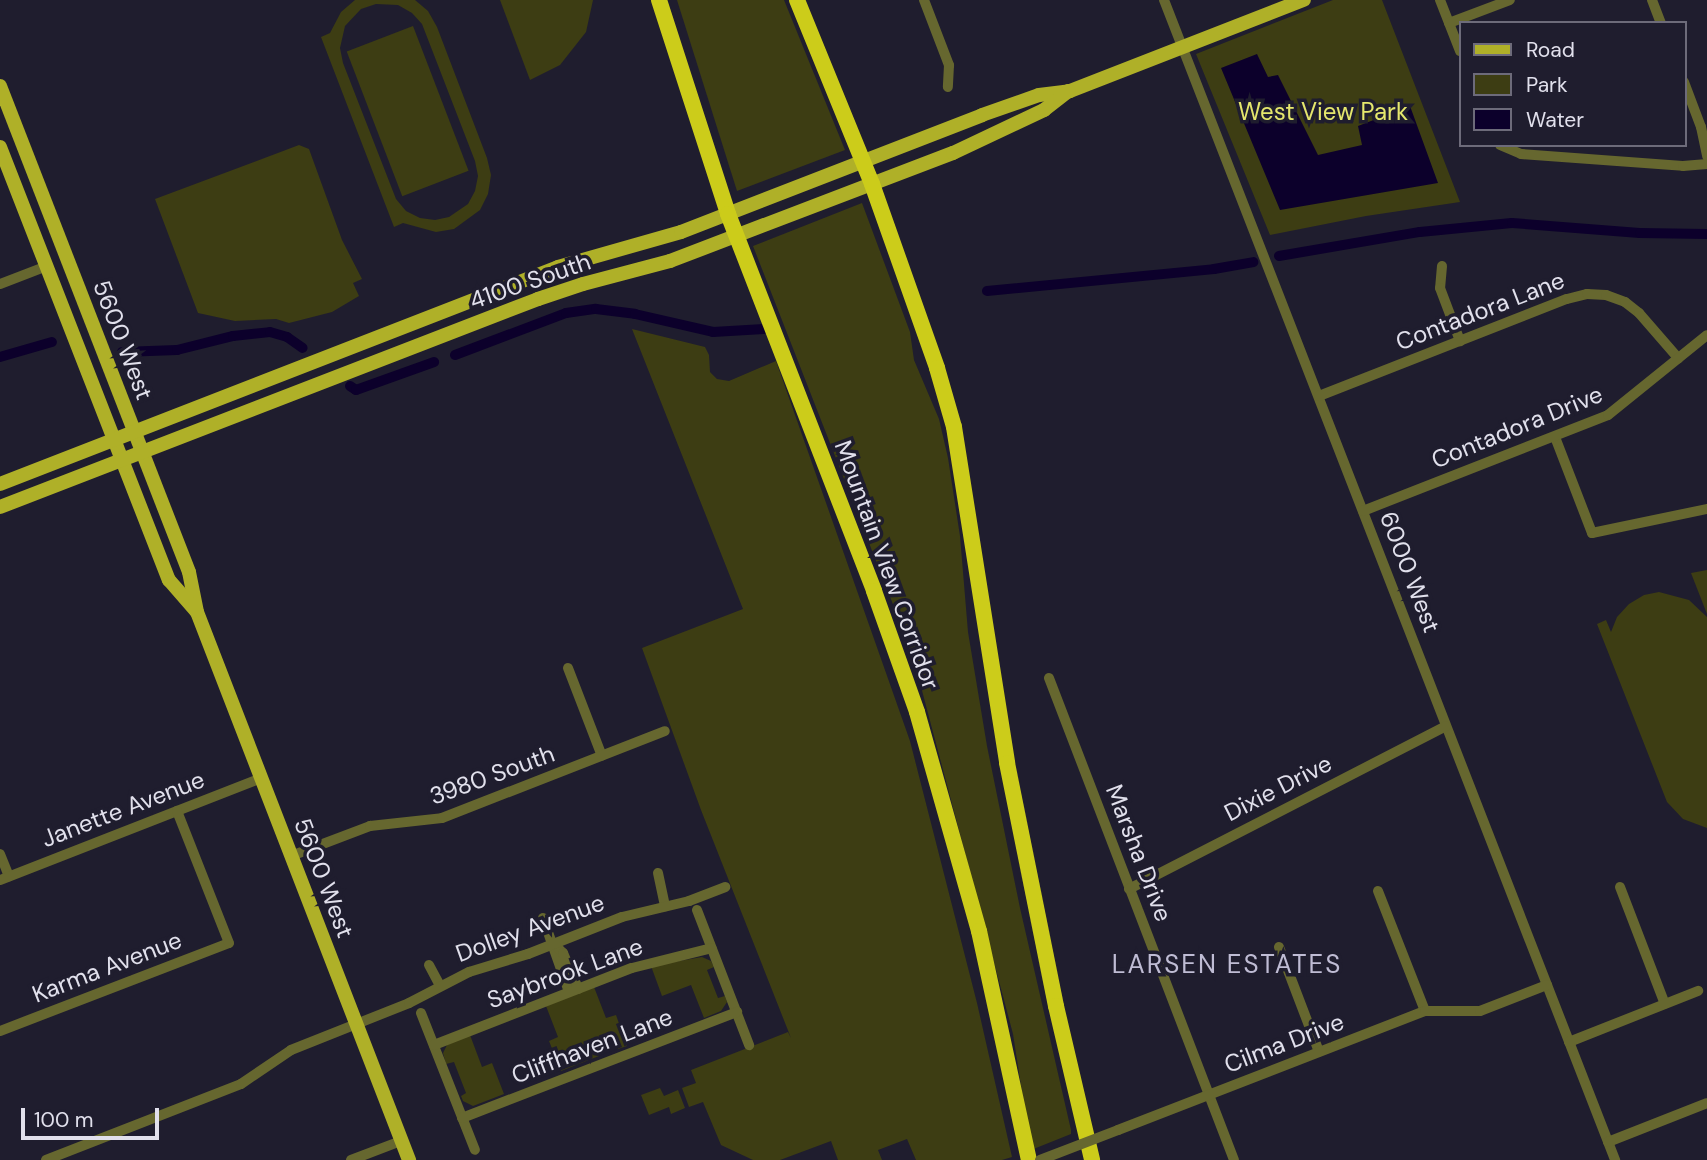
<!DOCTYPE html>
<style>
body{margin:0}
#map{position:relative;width:1707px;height:1160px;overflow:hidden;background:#1f1d2e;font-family:"DM Sans",sans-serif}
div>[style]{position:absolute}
.green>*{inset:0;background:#3d3d13;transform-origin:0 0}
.water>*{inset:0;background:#0c002b}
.canal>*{height:10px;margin:-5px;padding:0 5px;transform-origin:5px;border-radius:5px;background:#0c002b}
.minor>*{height:10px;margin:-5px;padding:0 5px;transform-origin:5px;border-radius:5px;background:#66672f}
.major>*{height:14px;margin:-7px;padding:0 7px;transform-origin:7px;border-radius:7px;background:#afb028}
.highway>*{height:16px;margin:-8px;padding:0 8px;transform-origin:8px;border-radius:8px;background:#cccc1a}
.minor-bridge>*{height:10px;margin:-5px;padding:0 5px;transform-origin:5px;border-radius:5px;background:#66672f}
span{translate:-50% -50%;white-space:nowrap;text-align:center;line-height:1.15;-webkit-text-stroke:7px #1f1d2e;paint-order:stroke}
.park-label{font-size:24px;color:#e5e76d}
.street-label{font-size:24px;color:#e1e0ec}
.neighbourhood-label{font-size:26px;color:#bfbcd4;letter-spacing:2px}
.legend{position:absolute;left:1459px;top:21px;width:228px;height:126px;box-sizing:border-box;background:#1f1d2e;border:2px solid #6d6b7a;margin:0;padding:9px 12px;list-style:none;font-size:21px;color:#e1e0ec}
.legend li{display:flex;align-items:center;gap:14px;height:35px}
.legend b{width:35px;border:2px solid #6d6b7a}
.scale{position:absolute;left:21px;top:1108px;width:138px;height:32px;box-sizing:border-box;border:4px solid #e1e0ec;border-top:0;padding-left:9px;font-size:21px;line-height:24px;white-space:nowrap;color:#e1e0ec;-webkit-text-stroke:5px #1f1d2e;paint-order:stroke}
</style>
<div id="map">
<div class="green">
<i style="clip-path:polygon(evenodd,355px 0,415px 0,428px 11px,437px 27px,487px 158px,491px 175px,488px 194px,480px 210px,454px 229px,436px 232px,403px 223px,394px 227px,321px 37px,330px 33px,341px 12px,355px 0,376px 4px,398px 5px,412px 13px,422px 24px,475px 161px,478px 176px,475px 191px,468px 204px,449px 217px,435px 220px,420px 218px,406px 211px,396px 199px,343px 63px,340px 48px,345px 26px,361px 9px,376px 4px)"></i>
<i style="clip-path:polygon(500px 0,593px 0,586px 32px,560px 65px,530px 80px)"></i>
<i style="clip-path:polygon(677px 0,784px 0,845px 150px,737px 191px)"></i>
<i style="clip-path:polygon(1333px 0,1382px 0,1460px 202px,1366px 216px,1270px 235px,1196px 54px)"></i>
<i style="left:413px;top:26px;width:155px;height:71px;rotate:69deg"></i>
<i style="clip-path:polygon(299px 145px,309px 149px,342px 240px,362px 279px,353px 283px,359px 296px,332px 312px,289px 323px,276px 319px,235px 321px,198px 313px,155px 199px)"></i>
<i style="clip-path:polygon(862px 203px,910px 332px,914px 360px,939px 419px,948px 458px,960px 536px,968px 632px,987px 746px,1020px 908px,1071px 1130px,1071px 1134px,1031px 1150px,1013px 1034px,920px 683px,903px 630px,753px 246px)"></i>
<i style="clip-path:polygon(632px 329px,705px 347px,709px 355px,710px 372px,717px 379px,729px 381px,776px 361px,910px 741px,977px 1003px,1012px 1157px,1002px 1160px,916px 1160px,907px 1139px,878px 1150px,882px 1160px,838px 1160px,831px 1141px,780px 1160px,753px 1160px,721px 1145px,703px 1102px,689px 1107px,682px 1088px,696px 1083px,691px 1070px,788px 1032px,791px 1038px,701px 810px,642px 648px,743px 609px)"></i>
<i style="clip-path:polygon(1707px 570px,1707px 614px,1691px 573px)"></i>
<i style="clip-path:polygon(1659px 592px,1689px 600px,1707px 617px,1707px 828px,1683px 819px,1667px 802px,1597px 624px,1606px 620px,1611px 632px,1617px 617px,1629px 604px,1644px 595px)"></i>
<i style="clip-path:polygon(702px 957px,711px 961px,714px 967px,707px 970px,718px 998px,725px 996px,727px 1002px,721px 1011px,704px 1018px,691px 985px,662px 996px,651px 966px)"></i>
<i style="clip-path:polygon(594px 987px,606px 1018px,616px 1015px,627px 1046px,618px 1049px,615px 1041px,596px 1048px,599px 1056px,561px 1071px,549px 1041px,558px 1037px,546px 1006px)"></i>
<i style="clip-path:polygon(470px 1035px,482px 1067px,492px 1063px,504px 1094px,473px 1106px,463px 1101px,461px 1096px,466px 1093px,454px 1062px,446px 1064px,443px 1053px,447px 1045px)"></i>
<i style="clip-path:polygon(660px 1088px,664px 1096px,678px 1090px,685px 1108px,671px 1114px,669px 1107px,649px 1115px,641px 1095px)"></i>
</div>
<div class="water">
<i style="clip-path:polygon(1257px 54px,1268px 77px,1278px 75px,1318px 155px,1362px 145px,1358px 126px,1410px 106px,1438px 183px,1280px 210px,1221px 68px)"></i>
</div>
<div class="canal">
<i style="left:1279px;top:256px;width:143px;rotate:-9.7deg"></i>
<i style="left:1420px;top:232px;width:92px;rotate:-5.6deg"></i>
<i style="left:1512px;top:223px;width:128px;rotate:4.5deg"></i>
<i style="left:1640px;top:233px;width:67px;rotate:0.9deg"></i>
<i style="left:987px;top:291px;width:228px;rotate:-5.5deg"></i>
<i style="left:1214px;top:269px;width:40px;rotate:-10deg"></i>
<i style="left:122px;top:352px;width:55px;rotate:-2.1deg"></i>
<i style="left:177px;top:350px;width:58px;rotate:-14deg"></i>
<i style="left:233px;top:336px;width:37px;rotate:-6deg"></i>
<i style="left:270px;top:332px;width:18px;rotate:16deg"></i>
<i style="left:287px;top:337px;width:19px;rotate:35deg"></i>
<i style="left:455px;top:355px;width:119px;rotate:-20.7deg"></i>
<i style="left:566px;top:313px;width:30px;rotate:-8deg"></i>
<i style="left:596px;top:309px;width:39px;rotate:7deg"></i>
<i style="left:635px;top:314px;width:80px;rotate:13deg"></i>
<i style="left:713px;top:332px;width:51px;rotate:-3.4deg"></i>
<i style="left:0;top:357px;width:54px;rotate:-16.1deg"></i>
<i style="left:350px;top:386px;width:7px;rotate:34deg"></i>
<i style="left:356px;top:390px;width:83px;rotate:-19.7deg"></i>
</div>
<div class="minor">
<i style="left:924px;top:0;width:70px;rotate:69deg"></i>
<i style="left:949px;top:65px;width:22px;rotate:93deg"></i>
<i style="left:1164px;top:0;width:1245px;rotate:68.75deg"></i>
<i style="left:1440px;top:0;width:55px;rotate:68.6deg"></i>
<i style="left:1652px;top:0;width:25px;rotate:69deg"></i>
<i style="left:1449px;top:23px;width:65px;rotate:-20.7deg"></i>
<i style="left:1684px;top:82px;width:48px;rotate:69.3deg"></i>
<i style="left:1701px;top:127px;width:30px;rotate:78deg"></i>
<i style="left:1500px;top:145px;width:23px;rotate:23deg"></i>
<i style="left:1521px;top:154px;width:162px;rotate:4.2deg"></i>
<i style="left:1683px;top:166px;width:24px;rotate:-5deg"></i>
<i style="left:1442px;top:266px;width:22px;rotate:95deg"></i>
<i style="left:1440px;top:288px;width:57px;rotate:69.3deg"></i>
<i style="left:0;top:284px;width:50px;rotate:-21deg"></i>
<i style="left:1319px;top:396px;width:266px;rotate:-21.4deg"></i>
<i style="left:1567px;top:299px;width:21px;rotate:-14deg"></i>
<i style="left:1587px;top:294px;width:19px;rotate:3deg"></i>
<i style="left:1606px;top:295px;width:20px;rotate:20deg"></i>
<i style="left:1625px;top:302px;width:18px;rotate:38deg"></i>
<i style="left:1639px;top:313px;width:60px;rotate:49.1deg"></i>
<i style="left:1555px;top:437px;width:103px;rotate:68.9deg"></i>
<i style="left:1592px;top:533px;width:117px;rotate:-11.8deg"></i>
<i style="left:1363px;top:511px;width:263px;rotate:-21.4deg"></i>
<i style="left:1608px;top:415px;width:127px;rotate:-38.9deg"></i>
<i style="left:568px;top:668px;width:94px;rotate:68.9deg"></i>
<i style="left:1049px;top:678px;width:516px;rotate:69deg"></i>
<i style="left:0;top:854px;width:24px;rotate:68deg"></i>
<i style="left:291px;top:856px;width:85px;rotate:-20.8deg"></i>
<i style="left:370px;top:826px;width:72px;rotate:-6.3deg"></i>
<i style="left:442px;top:818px;width:239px;rotate:-21.3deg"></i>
<i style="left:658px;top:873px;width:34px;rotate:78deg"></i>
<i style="left:0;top:880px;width:280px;rotate:-21.3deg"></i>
<i style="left:1620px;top:887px;width:125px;rotate:69deg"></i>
<i style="left:1129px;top:889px;width:356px;rotate:-27.2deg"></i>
<i style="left:1378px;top:891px;width:129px;rotate:68.6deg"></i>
<i style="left:697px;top:910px;width:145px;rotate:68.9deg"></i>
<i style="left:543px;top:918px;width:78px;rotate:70.6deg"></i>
<i style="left:554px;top:944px;width:13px;rotate:45deg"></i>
<i style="left:563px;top:953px;width:39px;rotate:67deg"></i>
<i style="left:1279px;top:947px;width:112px;rotate:69.1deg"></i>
<i style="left:429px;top:965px;width:24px;rotate:62deg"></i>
<i style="left:421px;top:1013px;width:147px;rotate:68.5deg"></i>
<i style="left:0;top:1031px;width:245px;rotate:-21deg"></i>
<i style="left:229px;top:943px;width:142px;rotate:-111.5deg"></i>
<i style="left:1569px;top:1042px;width:139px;rotate:-21.6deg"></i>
<i style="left:434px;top:1045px;width:212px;rotate:-21.3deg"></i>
<i style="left:632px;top:968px;width:82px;rotate:-14deg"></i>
<i style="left:462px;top:1118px;width:295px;rotate:-21.1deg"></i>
<i style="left:1118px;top:1130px;width:329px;rotate:-21.2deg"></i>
<i style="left:1425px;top:1011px;width:55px"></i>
<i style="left:1480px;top:1011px;width:72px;rotate:-21.2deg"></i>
<i style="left:1608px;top:1142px;width:106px;rotate:-21.5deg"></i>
<i style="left:46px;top:1160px;width:209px;rotate:-21.3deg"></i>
<i style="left:241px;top:1084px;width:60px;rotate:-34.2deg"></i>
<i style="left:291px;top:1050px;width:127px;rotate:-21.7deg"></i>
<i style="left:409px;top:1003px;width:68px;rotate:-27.3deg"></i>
<i style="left:469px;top:972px;width:62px;rotate:-17deg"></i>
<i style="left:528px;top:954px;width:101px;rotate:-21.5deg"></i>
<i style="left:622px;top:917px;width:69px;rotate:-13.4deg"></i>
<i style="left:689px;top:901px;width:39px;rotate:-21deg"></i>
<i style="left:351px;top:1160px;width:53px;rotate:-20.8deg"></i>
</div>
<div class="major">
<i style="left:0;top:86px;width:521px;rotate:68.75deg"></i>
<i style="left:189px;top:572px;width:41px;rotate:78.7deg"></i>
<i style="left:197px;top:612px;width:588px;rotate:68.85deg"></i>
<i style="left:0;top:147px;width:465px;rotate:68.7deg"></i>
<i style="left:169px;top:580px;width:41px;rotate:48.9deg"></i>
<i style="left:0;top:484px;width:599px;rotate:-21.25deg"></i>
<i style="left:558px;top:267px;width:128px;rotate:-15.9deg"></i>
<i style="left:681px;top:232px;width:323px;rotate:-21.2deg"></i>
<i style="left:982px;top:115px;width:60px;rotate:-19.3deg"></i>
<i style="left:1039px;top:95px;width:31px;rotate:-7deg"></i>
<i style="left:1070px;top:91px;width:251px;rotate:-21.3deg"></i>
<i style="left:0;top:507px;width:577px;rotate:-21.14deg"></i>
<i style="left:538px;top:299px;width:47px;rotate:-18.4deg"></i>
<i style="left:583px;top:284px;width:90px;rotate:-14.8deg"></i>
<i style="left:670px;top:261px;width:303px;rotate:-20.9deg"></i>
<i style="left:953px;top:153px;width:101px;rotate:-25.3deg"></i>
<i style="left:1044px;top:110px;width:31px;rotate:-38deg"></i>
</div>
<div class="highway">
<i style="left:659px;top:0;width:225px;rotate:72.1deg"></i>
<i style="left:728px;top:214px;width:404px;rotate:68.8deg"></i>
<i style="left:874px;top:591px;width:128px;rotate:70.4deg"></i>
<i style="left:917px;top:712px;width:228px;rotate:74.2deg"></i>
<i style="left:979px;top:931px;width:234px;rotate:77.7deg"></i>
<i style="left:797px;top:0;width:199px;rotate:67.8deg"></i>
<i style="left:872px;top:184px;width:195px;rotate:70.5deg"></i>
<i style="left:937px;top:368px;width:61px;rotate:73.9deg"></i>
<i style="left:954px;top:427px;width:340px;rotate:81deg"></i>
<i style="left:1007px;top:763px;width:248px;rotate:78.6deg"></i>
<i style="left:1056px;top:1006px;width:158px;rotate:76.8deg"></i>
</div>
<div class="minor-bridge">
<i style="left:1040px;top:1160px;width:84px;rotate:-21deg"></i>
</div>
<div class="park-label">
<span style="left:1323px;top:112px">West View Park</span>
</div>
<div class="street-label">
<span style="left:530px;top:281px;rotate:-19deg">4100 South</span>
<span style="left:1480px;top:311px;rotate:-21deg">Contadora Lane</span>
<span style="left:123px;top:340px;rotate:69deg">5600 West</span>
<span style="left:1517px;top:427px;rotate:-22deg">Contadora Drive</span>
<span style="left:887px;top:565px;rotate:70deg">Mountain View Corridor</span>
<span style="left:1410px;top:572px;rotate:69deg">6000 West</span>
<span style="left:492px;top:775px;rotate:-20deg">3980 South</span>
<span style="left:1278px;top:788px;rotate:-27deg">Dixie Drive</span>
<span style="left:123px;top:809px;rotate:-21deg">Janette Avenue</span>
<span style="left:1139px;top:853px;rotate:69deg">Marsha Drive</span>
<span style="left:324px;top:878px;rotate:69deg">5600 West</span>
<span style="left:530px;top:928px;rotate:-20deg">Dolley Avenue</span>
<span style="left:107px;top:967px;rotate:-21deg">Karma Avenue</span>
<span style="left:565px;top:973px;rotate:-20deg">Saybrook Lane</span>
<span style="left:1284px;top:1043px;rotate:-21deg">Cilma Drive</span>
<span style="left:592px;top:1046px;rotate:-21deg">Cliffhaven Lane</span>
</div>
<div class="neighbourhood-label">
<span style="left:1227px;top:965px">LARSEN ESTATES</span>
</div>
<ul class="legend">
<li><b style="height:9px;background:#afb028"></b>Road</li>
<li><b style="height:19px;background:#3d3d13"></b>Park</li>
<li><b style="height:19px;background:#0c002b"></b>Water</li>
</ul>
<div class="scale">100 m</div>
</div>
